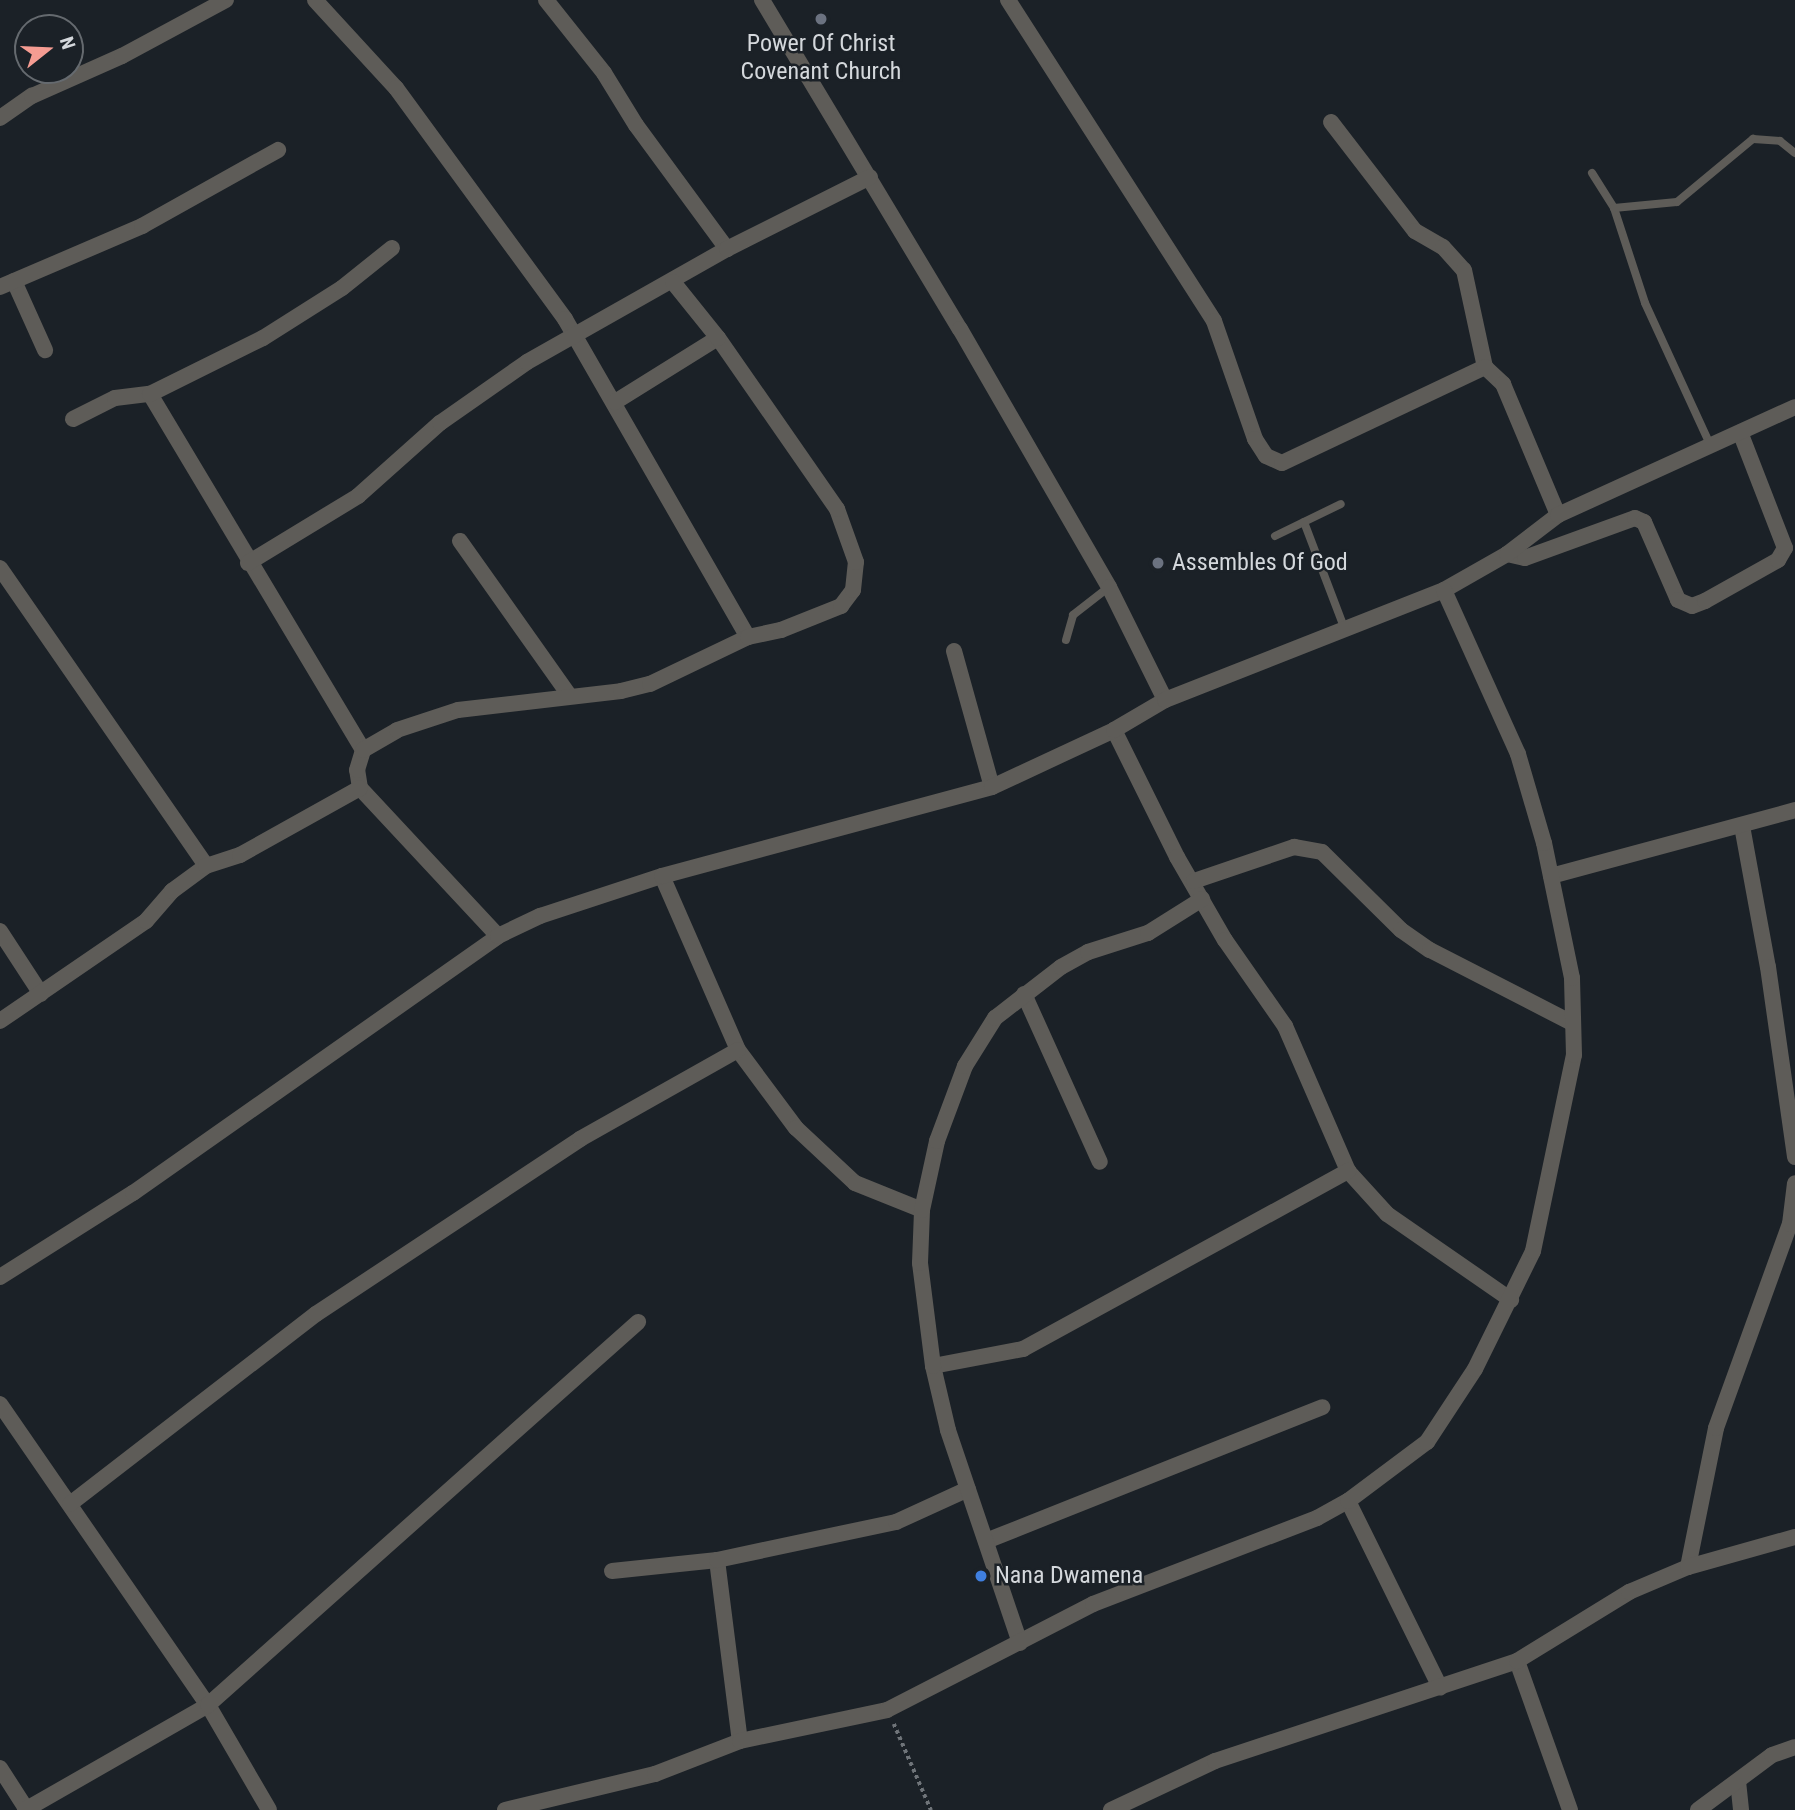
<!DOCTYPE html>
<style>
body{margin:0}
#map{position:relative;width:1795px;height:1810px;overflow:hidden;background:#1b2127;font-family:"Roboto Condensed",sans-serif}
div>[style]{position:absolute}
.path>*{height:3.5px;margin-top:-1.75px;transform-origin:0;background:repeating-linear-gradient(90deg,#6f7479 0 3.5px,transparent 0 7px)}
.service>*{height:8px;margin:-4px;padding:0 4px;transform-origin:4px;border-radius:4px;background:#5e5c58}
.minor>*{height:16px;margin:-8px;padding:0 8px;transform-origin:8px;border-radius:8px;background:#5e5c58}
.dots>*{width:19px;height:19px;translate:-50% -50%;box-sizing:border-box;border:4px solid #1b2127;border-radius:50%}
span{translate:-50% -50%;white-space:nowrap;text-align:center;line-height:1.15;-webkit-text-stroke:5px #1b2127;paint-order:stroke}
.poi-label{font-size:24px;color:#d4d8dc}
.left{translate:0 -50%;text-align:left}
.north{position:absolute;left:14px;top:14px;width:70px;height:70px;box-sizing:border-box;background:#1b2127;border:2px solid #656a6f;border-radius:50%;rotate:72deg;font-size:19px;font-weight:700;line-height:28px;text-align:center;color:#d4d8dc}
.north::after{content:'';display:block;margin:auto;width:24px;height:32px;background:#f59c92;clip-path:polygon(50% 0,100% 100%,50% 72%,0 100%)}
</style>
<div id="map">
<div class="path">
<i style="left:894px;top:1724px;width:94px;rotate:66.7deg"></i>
</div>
<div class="service">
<i style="left:1592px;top:173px;width:41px;rotate:57.8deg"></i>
<i style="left:1614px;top:208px;width:100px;rotate:71.9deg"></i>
<i style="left:1645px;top:303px;width:155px;rotate:65.3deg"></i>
<i style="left:1614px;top:208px;width:63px;rotate:-5.4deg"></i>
<i style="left:1677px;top:202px;width:99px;rotate:-39.7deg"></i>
<i style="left:1753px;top:139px;width:27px;rotate:4deg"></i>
<i style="left:1780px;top:141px;width:19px;rotate:39deg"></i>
<i style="left:1304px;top:522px;width:116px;rotate:69.2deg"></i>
<i style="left:1275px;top:536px;width:73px;rotate:-25.9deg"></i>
<i style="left:1066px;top:640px;width:26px;rotate:-74deg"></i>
<i style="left:1073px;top:615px;width:46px;rotate:-37.9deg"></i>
</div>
<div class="minor">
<i style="left:315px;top:0;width:120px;rotate:47.4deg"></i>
<i style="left:396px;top:88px;width:286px;rotate:53.8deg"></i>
<i style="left:565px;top:319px;width:367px;rotate:60.1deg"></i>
<i style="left:546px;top:0;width:93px;rotate:51.5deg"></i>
<i style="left:604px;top:73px;width:61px;rotate:58.4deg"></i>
<i style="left:636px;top:125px;width:154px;rotate:53.7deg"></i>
<i style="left:762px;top:0;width:384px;rotate:59deg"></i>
<i style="left:960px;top:329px;width:298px;rotate:60deg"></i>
<i style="left:1109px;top:587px;width:126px;rotate:63.6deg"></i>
<i style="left:1008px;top:0;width:381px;rotate:57.3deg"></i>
<i style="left:1214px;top:321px;width:125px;rotate:70.8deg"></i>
<i style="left:1255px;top:439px;width:20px;rotate:57deg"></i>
<i style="left:1266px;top:456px;width:17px;rotate:24deg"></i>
<i style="left:1282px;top:463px;width:225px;rotate:-25.3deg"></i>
<i style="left:0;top:118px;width:39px;rotate:-35deg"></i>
<i style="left:32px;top:96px;width:98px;rotate:-24deg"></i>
<i style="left:122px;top:56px;width:118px;rotate:-28.3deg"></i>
<i style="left:1331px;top:122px;width:138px;rotate:52.4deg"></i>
<i style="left:1415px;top:231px;width:32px;rotate:30deg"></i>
<i style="left:1443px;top:247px;width:31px;rotate:48deg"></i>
<i style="left:1464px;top:270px;width:99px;rotate:77.8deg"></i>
<i style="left:1485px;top:367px;width:25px;rotate:43deg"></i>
<i style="left:1503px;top:384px;width:142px;rotate:67.2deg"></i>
<i style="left:14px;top:281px;width:76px;rotate:65.8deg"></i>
<i style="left:0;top:287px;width:155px;rotate:-23.2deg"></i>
<i style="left:142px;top:226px;width:156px;rotate:-29.2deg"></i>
<i style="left:150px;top:394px;width:415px;rotate:59.1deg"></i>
<i style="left:615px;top:402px;width:121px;rotate:-31.9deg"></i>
<i style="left:73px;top:419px;width:47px;rotate:-26.6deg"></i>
<i style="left:115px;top:398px;width:35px;rotate:-7deg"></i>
<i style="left:150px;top:394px;width:126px;rotate:-26.4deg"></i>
<i style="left:263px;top:338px;width:93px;rotate:-32.3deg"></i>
<i style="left:342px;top:288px;width:64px;rotate:-38.7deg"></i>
<i style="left:460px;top:541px;width:189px;rotate:54.7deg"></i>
<i style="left:1507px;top:554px;width:18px;rotate:13deg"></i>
<i style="left:1525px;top:558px;width:117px;rotate:-20deg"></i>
<i style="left:1635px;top:518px;width:10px;rotate:24deg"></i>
<i style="left:1644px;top:522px;width:85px;rotate:66.4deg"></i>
<i style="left:1678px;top:600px;width:15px;rotate:23deg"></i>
<i style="left:1692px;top:606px;width:14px;rotate:-21deg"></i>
<i style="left:1705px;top:601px;width:84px;rotate:-29.3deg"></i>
<i style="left:1778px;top:560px;width:14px;rotate:-60deg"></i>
<i style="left:1785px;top:548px;width:124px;rotate:-111.2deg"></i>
<i style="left:248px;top:563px;width:129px;rotate:-31.3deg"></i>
<i style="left:358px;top:496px;width:110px;rotate:-41.7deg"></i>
<i style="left:440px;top:423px;width:106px;rotate:-35deg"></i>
<i style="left:527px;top:362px;width:230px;rotate:-29.5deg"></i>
<i style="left:727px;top:249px;width:160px;rotate:-26.7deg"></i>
<i style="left:0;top:568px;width:362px;rotate:55.3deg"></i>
<i style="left:954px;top:651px;width:141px;rotate:74.4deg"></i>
<i style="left:1114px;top:730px;width:142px;rotate:63.6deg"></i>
<i style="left:1177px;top:857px;width:96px;rotate:60deg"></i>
<i style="left:1225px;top:940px;width:105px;rotate:55.1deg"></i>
<i style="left:1285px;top:1026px;width:158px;rotate:66.5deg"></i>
<i style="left:1348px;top:1171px;width:58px;rotate:47.8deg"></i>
<i style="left:1387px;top:1214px;width:151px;rotate:34.7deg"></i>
<i style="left:1742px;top:826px;width:143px;rotate:79.6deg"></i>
<i style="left:1768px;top:967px;width:192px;rotate:81.9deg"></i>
<i style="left:662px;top:876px;width:190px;rotate:66.4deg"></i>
<i style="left:738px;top:1050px;width:97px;rotate:53.4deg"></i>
<i style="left:796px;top:1128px;width:81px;rotate:43deg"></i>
<i style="left:855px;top:1183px;width:72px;rotate:21.9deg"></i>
<i style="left:1551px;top:876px;width:253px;rotate:-15.1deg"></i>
<i style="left:1194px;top:881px;width:106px;rotate:-18.8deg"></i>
<i style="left:1294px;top:847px;width:28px;rotate:10deg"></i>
<i style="left:1322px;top:852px;width:111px;rotate:44.6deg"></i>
<i style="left:1401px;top:930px;width:35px;rotate:35deg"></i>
<i style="left:1430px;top:950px;width:160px;rotate:27.2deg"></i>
<i style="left:0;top:931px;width:75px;rotate:56.9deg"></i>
<i style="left:498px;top:936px;width:202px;rotate:-133deg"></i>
<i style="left:360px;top:788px;width:18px;rotate:-99deg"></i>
<i style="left:357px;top:770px;width:21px;rotate:-73deg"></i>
<i style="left:363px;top:750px;width:39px;rotate:-30deg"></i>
<i style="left:397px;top:730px;width:64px;rotate:-18.2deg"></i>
<i style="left:458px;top:710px;width:164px;rotate:-6.6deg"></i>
<i style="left:621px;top:691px;width:30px;rotate:-14deg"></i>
<i style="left:650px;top:684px;width:109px;rotate:-25.6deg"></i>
<i style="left:748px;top:637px;width:34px;rotate:-12deg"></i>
<i style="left:781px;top:630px;width:65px;rotate:-21.8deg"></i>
<i style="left:841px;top:606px;width:20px;rotate:-53deg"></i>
<i style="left:853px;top:590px;width:28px;rotate:-84deg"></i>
<i style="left:856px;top:562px;width:56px;rotate:-109.7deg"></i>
<i style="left:837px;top:509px;width:208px;rotate:-124.8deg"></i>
<i style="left:718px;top:338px;width:72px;rotate:-128.8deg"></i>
<i style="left:1024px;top:994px;width:184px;rotate:65.7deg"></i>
<i style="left:0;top:1021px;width:177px;rotate:-34.4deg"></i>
<i style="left:146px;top:921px;width:40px;rotate:-49deg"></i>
<i style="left:172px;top:891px;width:42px;rotate:-36.3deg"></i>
<i style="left:206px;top:866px;width:36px;rotate:-18deg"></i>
<i style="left:240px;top:855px;width:137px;rotate:-29.2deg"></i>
<i style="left:0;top:1277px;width:157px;rotate:-32.3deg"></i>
<i style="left:133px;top:1193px;width:446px;rotate:-35.1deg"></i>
<i style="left:498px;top:936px;width:47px;rotate:-25.5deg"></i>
<i style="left:540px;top:916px;width:128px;rotate:-18.2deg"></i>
<i style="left:662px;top:876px;width:342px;rotate:-15.1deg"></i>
<i style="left:992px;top:787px;width:135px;rotate:-25deg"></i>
<i style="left:1114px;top:730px;width:59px;rotate:-30.5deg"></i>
<i style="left:1165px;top:700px;width:300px;rotate:-21.5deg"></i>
<i style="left:1444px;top:590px;width:73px;rotate:-29.7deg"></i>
<i style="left:1507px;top:554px;width:64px;rotate:-37.4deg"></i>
<i style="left:1558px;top:515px;width:260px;rotate:-24.5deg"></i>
<i style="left:933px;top:1366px;width:92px;rotate:-10.7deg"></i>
<i style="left:1023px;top:1349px;width:371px;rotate:-28.7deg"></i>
<i style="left:0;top:1404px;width:366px;rotate:55.4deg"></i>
<i style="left:208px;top:1705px;width:121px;rotate:59.8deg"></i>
<i style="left:1348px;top:1501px;width:208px;rotate:63.7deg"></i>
<i style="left:70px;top:1504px;width:311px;rotate:-37.7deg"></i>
<i style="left:316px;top:1314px;width:317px;rotate:-33.5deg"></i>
<i style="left:580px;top:1139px;width:181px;rotate:-29.4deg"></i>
<i style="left:986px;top:1541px;width:362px;rotate:-21.7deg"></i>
<i style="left:717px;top:1560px;width:182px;rotate:82.8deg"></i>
<i style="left:1688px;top:1567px;width:142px;rotate:-78.6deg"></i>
<i style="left:1716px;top:1428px;width:217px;rotate:-70.1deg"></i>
<i style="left:1790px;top:1224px;width:41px;rotate:-83deg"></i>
<i style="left:612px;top:1571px;width:106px;rotate:-6deg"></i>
<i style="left:717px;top:1560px;width:183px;rotate:-12deg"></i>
<i style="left:896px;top:1522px;width:79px;rotate:-24.6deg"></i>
<i style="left:1020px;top:1643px;width:225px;rotate:-108.7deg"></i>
<i style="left:948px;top:1430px;width:66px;rotate:-103.2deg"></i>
<i style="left:933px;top:1366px;width:104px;rotate:-97.2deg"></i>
<i style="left:920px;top:1263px;width:53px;rotate:-87.8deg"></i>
<i style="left:922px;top:1210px;width:71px;rotate:-77.7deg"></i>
<i style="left:937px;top:1141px;width:80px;rotate:-69.5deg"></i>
<i style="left:965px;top:1066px;width:57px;rotate:-58deg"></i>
<i style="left:995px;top:1018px;width:83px;rotate:-37.7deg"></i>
<i style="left:1061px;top:967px;width:31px;rotate:-29deg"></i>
<i style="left:1088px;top:952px;width:63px;rotate:-17.6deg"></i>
<i style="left:1148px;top:933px;width:64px;rotate:-32.2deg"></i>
<i style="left:1517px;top:1661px;width:158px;rotate:70.4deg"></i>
<i style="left:0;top:1768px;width:50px;rotate:57.3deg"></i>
<i style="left:1738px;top:1781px;width:29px;rotate:84deg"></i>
<i style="left:25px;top:1810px;width:211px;rotate:-29.8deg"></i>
<i style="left:208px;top:1705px;width:576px;rotate:-41.69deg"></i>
<i style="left:505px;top:1810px;width:154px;rotate:-13.5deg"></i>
<i style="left:655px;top:1774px;width:91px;rotate:-21.2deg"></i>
<i style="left:740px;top:1741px;width:150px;rotate:-11.9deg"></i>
<i style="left:887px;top:1710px;width:232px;rotate:-27.2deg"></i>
<i style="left:1093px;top:1604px;width:240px;rotate:-21deg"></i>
<i style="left:1317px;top:1518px;width:35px;rotate:-29deg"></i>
<i style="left:1348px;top:1501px;width:99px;rotate:-36.8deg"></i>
<i style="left:1427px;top:1442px;width:87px;rotate:-56.7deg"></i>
<i style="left:1475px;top:1369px;width:131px;rotate:-63.8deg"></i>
<i style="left:1533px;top:1251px;width:200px;rotate:-78.2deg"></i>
<i style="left:1574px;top:1055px;width:77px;rotate:-91.5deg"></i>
<i style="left:1572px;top:978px;width:138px;rotate:-101.7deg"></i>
<i style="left:1544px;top:843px;width:93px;rotate:-106.3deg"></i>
<i style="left:1518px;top:754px;width:180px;rotate:-114.3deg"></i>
<i style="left:1111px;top:1810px;width:115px;rotate:-25.2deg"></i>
<i style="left:1215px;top:1761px;width:318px;rotate:-18.3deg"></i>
<i style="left:1517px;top:1661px;width:132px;rotate:-31.6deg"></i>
<i style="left:1629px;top:1592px;width:64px;rotate:-23deg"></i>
<i style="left:1688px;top:1567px;width:111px;rotate:-15.7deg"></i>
<i style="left:1698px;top:1810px;width:92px;rotate:-36.6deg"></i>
<i style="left:1772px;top:1755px;width:24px;rotate:-19deg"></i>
</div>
<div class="dots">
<i style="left:821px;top:19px;background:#6b7280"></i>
<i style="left:1158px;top:563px;background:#6b7280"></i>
<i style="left:981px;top:1576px;background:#3f7fe0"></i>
</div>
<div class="poi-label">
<span style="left:821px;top:58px">Power Of Christ<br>Covenant Church</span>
<span class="left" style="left:1172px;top:563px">Assembles Of God</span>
<span class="left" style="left:995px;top:1576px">Nana Dwamena</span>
</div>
<div class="north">N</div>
</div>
